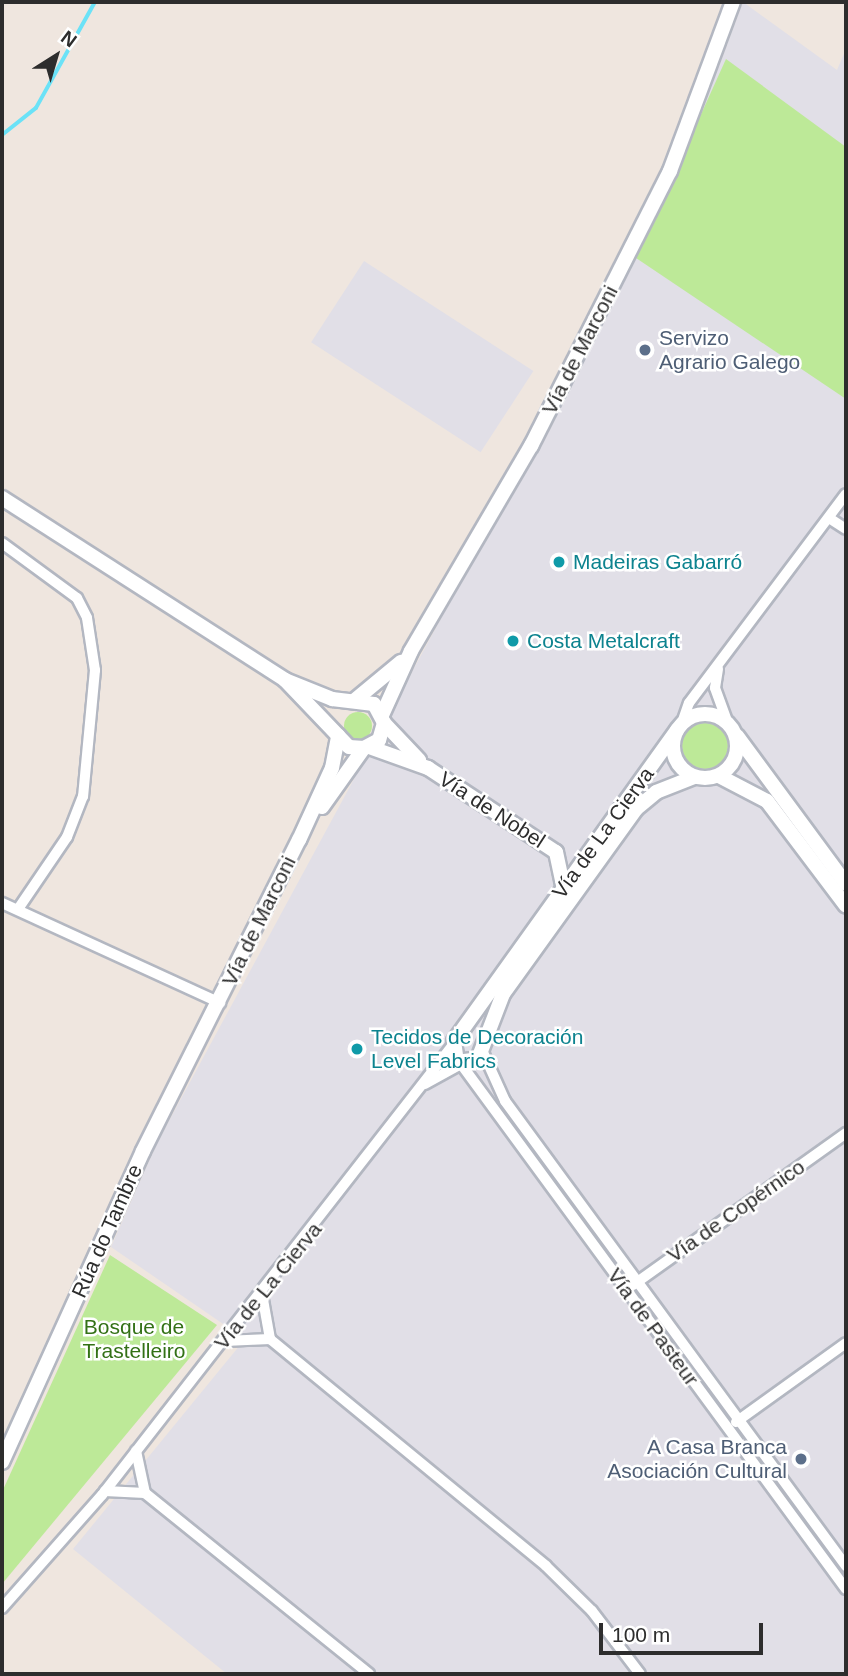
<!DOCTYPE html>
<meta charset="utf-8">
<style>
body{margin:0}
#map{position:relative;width:848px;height:1676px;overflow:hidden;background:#efe6df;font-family:Arial,sans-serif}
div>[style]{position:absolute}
.industrial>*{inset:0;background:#e1dfe7;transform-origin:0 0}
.green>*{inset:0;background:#bde998}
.round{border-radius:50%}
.stream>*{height:3.5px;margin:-1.75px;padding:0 1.75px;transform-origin:1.75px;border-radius:1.75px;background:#6be2f7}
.roads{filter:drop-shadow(2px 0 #b3b7c1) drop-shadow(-2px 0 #b3b7c1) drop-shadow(0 2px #b3b7c1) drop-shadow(0 -2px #b3b7c1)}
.street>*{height:10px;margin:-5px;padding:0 5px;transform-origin:5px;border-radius:5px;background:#fff}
.secondary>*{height:14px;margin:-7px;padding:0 7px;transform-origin:7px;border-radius:7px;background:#fff}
.secondary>.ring{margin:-7px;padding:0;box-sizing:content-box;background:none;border:14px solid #fff;border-radius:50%}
.dots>*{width:19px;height:19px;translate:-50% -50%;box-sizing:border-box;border:4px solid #fff;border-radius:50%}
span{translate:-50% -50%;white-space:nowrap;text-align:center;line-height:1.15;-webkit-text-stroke:5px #fff;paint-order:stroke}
.service-label{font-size:21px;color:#4e5e75}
.left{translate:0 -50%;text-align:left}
.right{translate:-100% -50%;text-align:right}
.street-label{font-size:21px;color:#2d2d2d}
.culture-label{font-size:21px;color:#0d838f}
.park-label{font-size:21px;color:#337116}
.frame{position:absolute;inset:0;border:4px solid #2d2d2d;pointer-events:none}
.north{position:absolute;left:21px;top:21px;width:70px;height:70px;-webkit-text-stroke:5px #fff;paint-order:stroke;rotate:37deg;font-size:19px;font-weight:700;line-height:28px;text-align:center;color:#2d2d2d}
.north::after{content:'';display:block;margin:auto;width:24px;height:32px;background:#2d2d2d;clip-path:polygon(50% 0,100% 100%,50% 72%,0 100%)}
.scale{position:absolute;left:599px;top:1623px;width:164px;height:32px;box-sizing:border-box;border:4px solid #2d2d2d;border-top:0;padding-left:9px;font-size:21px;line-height:24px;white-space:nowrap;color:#2d2d2d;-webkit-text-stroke:5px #fff;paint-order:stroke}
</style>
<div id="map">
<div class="industrial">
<i style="clip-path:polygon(743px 2px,837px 70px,846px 49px,846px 1674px,227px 1674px,73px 1549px,245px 1339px,111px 1247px,157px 1143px,636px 258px,680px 170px)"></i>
<i style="left:364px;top:261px;width:202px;height:97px;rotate:33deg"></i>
</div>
<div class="green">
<i style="clip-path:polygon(726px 59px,846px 147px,846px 399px,636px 258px)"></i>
<i class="round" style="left:344px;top:712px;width:28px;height:28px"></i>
<i class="round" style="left:682px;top:723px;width:46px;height:46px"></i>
<i style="clip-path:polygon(110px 1255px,217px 1325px,2px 1584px,2px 1492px)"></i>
</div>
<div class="stream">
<i style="left:2px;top:135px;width:43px;rotate:-38.5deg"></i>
<i style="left:36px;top:108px;width:121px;rotate:-60.9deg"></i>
</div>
<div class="roads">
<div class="street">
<i style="left:829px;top:518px;width:20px;rotate:33deg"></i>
<i style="left:2px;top:543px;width:93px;rotate:36.3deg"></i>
<i style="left:77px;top:598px;width:22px;rotate:63deg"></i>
<i style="left:87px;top:618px;width:53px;rotate:81.3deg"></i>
<i style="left:95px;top:670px;width:127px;rotate:95.4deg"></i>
<i style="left:83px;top:796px;width:44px;rotate:111.3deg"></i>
<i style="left:67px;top:837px;width:87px;rotate:124.2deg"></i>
<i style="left:718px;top:669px;width:19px;rotate:99deg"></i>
<i style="left:715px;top:688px;width:37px;rotate:70deg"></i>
<i style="left:682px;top:723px;width:21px;rotate:-71deg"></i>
<i style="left:689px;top:703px;width:261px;rotate:-53.1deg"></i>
<i style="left:2px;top:903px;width:240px;rotate:24.6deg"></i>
<i style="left:482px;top:1050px;width:56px;rotate:65.7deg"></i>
<i style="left:505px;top:1101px;width:577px;rotate:53.75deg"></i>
<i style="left:425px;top:1084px;width:41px;rotate:-29.1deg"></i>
<i style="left:461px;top:1064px;width:651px;rotate:53.75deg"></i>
<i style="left:633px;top:1285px;width:262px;rotate:-35.5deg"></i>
<i style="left:262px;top:1294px;width:46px;rotate:79.9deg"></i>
<i style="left:270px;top:1339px;width:357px;rotate:39.4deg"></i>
<i style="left:546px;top:1566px;width:64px;rotate:44.4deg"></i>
<i style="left:592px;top:1611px;width:79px;rotate:52.7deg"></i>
<i style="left:224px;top:1341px;width:46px;rotate:-2.5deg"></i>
<i style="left:736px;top:1422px;width:135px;rotate:-35.7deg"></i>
<i style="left:136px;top:1451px;width:43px;rotate:77.9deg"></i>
<i style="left:145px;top:1493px;width:288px;rotate:38.9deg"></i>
<i style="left:105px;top:1491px;width:40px;rotate:2.9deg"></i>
<i style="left:2px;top:1608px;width:151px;rotate:-48.5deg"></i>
<i style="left:102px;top:1495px;width:569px;rotate:-52.06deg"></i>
</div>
<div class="secondary">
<i style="left:2px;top:498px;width:336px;rotate:32.7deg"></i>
<i style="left:285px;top:680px;width:51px;rotate:22deg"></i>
<i style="left:332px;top:699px;width:42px;rotate:6.8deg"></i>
<i style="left:374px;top:704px;width:21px;rotate:62deg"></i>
<i style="left:384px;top:723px;width:18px;rotate:106deg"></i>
<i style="left:379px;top:740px;width:17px;rotate:152deg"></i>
<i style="left:364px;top:748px;width:15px;rotate:-176deg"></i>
<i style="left:349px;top:747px;width:93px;rotate:-133.7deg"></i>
<i style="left:355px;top:700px;width:60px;rotate:-39.6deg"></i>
<i class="ring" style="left:673px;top:714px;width:50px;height:50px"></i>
<i style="left:382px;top:715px;width:70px;rotate:-65.6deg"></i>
<i style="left:411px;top:651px;width:238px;rotate:-59.7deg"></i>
<i style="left:531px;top:446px;width:308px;rotate:-63.2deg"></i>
<i style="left:670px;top:171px;width:180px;rotate:-69.6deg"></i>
<i style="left:384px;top:723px;width:51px;rotate:46.6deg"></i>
<i style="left:677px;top:730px;width:383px;rotate:125.6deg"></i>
<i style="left:454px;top:1041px;width:21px;rotate:82deg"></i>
<i style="left:457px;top:1062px;width:21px;rotate:-8deg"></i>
<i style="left:478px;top:1059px;width:70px;rotate:-69deg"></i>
<i style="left:503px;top:994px;width:228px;rotate:-54.3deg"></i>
<i style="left:636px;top:809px;width:26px;rotate:-40deg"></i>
<i style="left:656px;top:792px;width:41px;rotate:-21.5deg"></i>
<i style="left:737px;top:736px;width:184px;rotate:53.6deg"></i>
<i style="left:369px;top:747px;width:63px;rotate:19.6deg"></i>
<i style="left:428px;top:768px;width:153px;rotate:33.3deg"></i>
<i style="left:556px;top:852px;width:35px;rotate:78deg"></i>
<i style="left:719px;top:776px;width:54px;rotate:27.5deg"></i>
<i style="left:767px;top:801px;width:131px;rotate:53deg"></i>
<i style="left:322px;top:807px;width:72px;rotate:-54.6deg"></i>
<i style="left:2px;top:1462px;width:341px;rotate:-65.6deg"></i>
<i style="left:143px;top:1151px;width:348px;rotate:-63.4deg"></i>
<i style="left:299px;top:840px;width:79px;rotate:-65.4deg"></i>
<i style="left:332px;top:768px;width:33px;rotate:-79deg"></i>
</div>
</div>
<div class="dots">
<i style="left:645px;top:350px;background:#5c6f8a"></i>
<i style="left:559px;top:562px;background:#0f9aa8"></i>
<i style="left:513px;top:641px;background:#0f9aa8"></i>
<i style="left:357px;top:1049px;background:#0f9aa8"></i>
<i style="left:801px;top:1459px;background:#5c6f8a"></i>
</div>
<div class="service-label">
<span class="left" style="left:659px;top:350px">Servizo<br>Agrario Galego</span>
<span class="right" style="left:787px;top:1459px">A Casa Branca<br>Asociación Cultural</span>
</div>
<div class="street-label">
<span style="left:580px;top:350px;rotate:-63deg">Vía de Marconi</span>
<span style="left:492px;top:810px;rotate:33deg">Vía de Nobel</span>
<span style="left:603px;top:833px;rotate:-54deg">Vía de La Cierva</span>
<span style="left:259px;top:921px;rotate:-64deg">Vía de Marconi</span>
<span style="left:736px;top:1211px;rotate:-35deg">Vía de Copérnico</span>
<span style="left:107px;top:1231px;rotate:-66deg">Rúa do Tambre</span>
<span style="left:268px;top:1286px;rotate:-51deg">Vía de La Cierva</span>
<span style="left:653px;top:1327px;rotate:54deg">Vía de Pasteur</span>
</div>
<div class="culture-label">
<span class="left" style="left:573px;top:562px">Madeiras Gabarró</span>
<span class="left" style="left:527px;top:641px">Costa Metalcraft</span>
<span class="left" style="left:371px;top:1049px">Tecidos de Decoración<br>Level Fabrics</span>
</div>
<div class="park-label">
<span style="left:134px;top:1339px">Bosque de<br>Trastelleiro</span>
</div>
<div class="frame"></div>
<div class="north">N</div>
<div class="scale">100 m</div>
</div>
